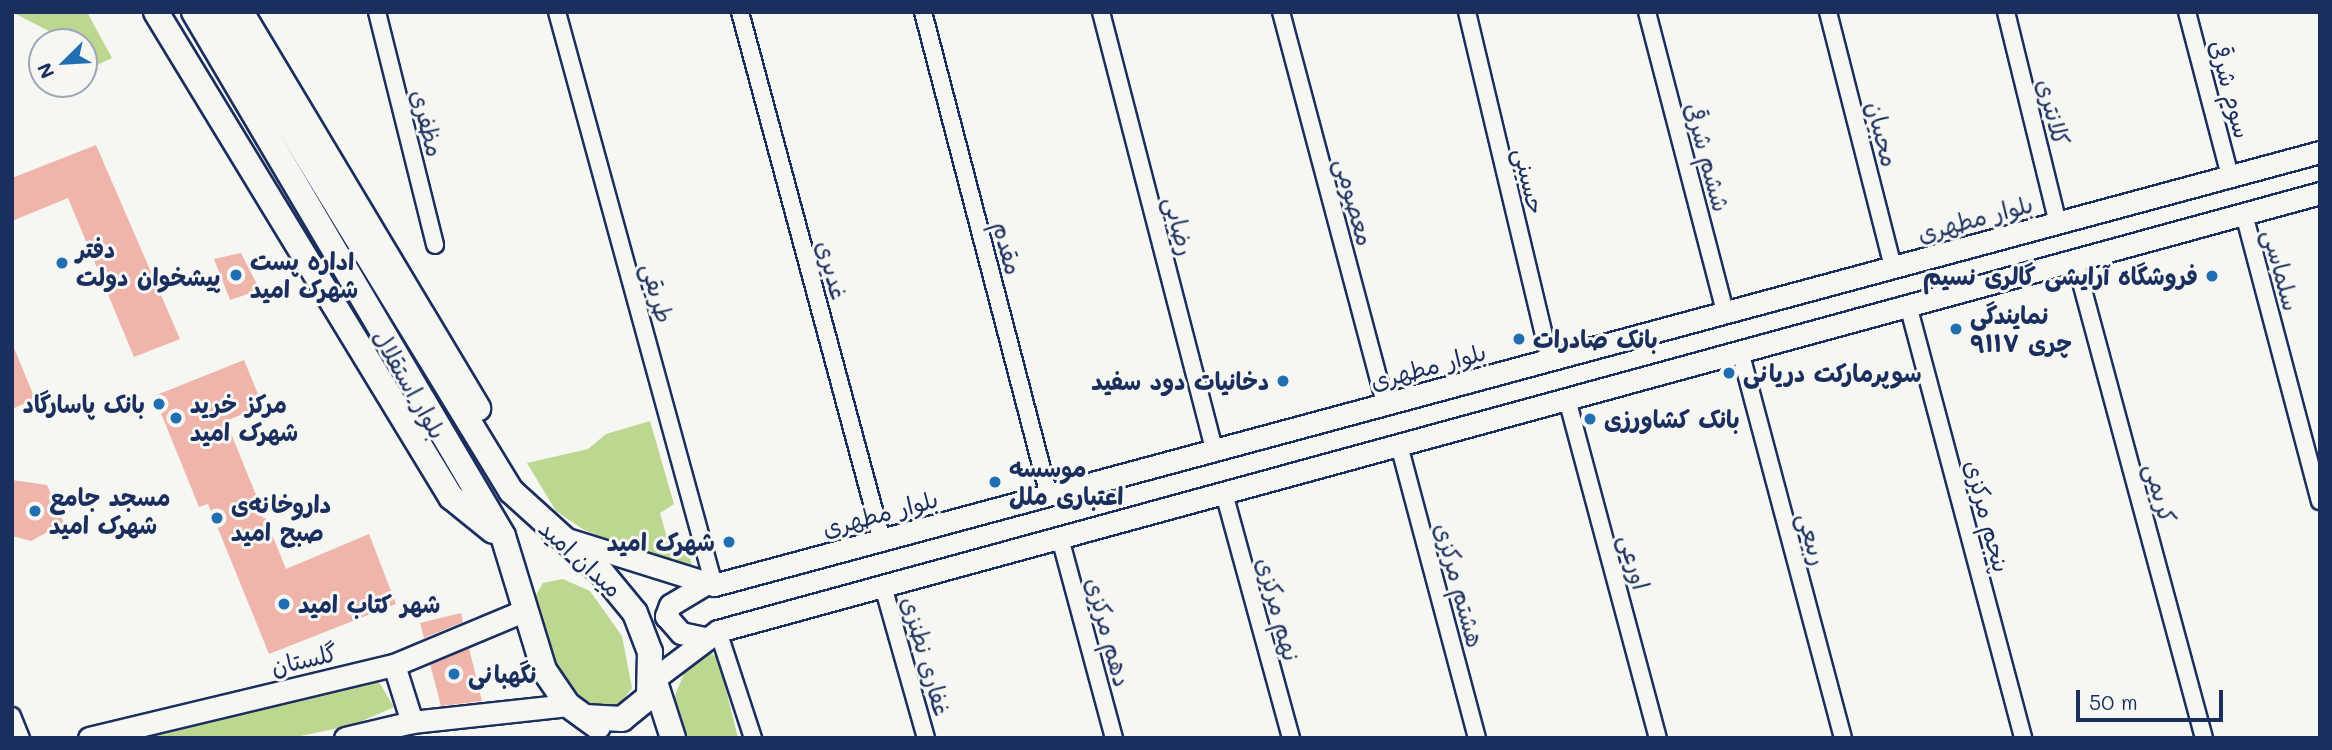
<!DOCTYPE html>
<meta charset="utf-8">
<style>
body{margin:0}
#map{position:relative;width:2332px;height:750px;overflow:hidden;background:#f6f6f2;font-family:Mali,"Playpen Sans Arabic",sans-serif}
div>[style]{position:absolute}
.green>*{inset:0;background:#bcd890}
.building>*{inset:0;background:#efb5aa}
.roads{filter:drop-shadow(2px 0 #1b2f5e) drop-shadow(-2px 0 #1b2f5e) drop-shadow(0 2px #1b2f5e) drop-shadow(0 -2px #1b2f5e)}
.street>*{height:16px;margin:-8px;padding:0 8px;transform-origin:8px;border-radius:8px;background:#f6f6f2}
.secondary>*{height:21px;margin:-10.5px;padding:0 10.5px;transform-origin:10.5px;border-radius:10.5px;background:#f6f6f2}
.primary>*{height:24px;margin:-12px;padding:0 12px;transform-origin:12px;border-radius:12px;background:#f6f6f2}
.dots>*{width:19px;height:19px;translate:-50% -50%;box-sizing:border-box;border:4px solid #f6f6f2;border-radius:50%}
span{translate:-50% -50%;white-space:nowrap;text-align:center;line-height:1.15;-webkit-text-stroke:6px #f6f6f2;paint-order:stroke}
.street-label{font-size:24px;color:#1b2f5e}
.poi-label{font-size:24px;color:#1b2f5e;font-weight:700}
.left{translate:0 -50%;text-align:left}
.right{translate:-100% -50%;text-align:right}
.frame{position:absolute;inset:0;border:14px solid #1b2f5e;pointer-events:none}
.north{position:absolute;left:28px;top:28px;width:70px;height:70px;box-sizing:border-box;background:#f6f6f2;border:2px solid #9ea6b7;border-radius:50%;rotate:246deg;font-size:19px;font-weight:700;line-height:28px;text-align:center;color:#1b2f5e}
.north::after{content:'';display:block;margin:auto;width:24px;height:32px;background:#1f6fb2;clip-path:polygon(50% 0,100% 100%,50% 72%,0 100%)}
.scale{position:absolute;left:2076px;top:690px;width:147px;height:32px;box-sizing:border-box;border:4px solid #1b2f5e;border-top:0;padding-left:9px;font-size:21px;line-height:24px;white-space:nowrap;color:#1b2f5e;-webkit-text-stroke:5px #f6f6f2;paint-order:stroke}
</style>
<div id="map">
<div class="green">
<i style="clip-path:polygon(12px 12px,87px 12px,112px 58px,97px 65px,84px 53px,84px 42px,70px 42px)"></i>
<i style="clip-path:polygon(650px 421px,674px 504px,660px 513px,669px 545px,686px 540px,692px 566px,679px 567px,584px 530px,556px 511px,527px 463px,588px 449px,606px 434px)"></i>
<i style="clip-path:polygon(563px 579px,590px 591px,622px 636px,632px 688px,619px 705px,597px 706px,582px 698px,547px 655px,532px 602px,543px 583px)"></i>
<i style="clip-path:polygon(711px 653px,718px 658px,738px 738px,681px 738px,671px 721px,674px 698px,687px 666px)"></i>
<i style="clip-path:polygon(379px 682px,394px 707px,353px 725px,291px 738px,141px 738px)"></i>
</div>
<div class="building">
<i style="clip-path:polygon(96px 145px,180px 339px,134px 357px,68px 198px,12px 221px,12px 178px)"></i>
<i style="clip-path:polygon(241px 253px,260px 290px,230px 300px,214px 259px)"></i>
<i style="clip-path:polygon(12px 343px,35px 399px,12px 409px)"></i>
<i style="clip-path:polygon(244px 360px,263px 406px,226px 421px,286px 569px,369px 534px,396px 604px,269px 654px,208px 504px,199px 507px,154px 396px)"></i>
<i style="clip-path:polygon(12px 480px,47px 485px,64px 523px,31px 541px,12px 536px)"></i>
<i style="clip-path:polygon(461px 613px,463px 622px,424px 638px,420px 623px)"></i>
<i style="clip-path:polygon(469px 648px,482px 701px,441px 706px,430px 664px)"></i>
</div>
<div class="roads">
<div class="street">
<i style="left:377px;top:12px;width:240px;rotate:76deg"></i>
<i style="left:557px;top:12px;width:594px;rotate:74.68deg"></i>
<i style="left:740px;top:12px;width:547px;rotate:74.95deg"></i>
<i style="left:923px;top:12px;width:499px;rotate:75.4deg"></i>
<i style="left:1101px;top:12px;width:452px;rotate:75.5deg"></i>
<i style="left:1281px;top:12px;width:406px;rotate:75.1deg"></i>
<i style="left:1467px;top:12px;width:358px;rotate:76.6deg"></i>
<i style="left:1647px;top:12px;width:310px;rotate:75.4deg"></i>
<i style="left:1828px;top:12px;width:263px;rotate:75.7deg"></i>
<i style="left:2006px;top:12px;width:217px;rotate:76.2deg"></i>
<i style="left:2187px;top:12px;width:170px;rotate:75.3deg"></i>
<i style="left:2244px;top:214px;width:297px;rotate:75.2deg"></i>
<i style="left:2075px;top:260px;width:495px;rotate:74.9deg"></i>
<i style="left:1908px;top:305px;width:448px;rotate:75.1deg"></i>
<i style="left:1740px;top:351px;width:400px;rotate:75.1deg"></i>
<i style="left:1567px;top:399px;width:351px;rotate:75deg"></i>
<i style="left:1399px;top:445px;width:303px;rotate:75.1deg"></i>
<i style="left:1224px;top:493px;width:254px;rotate:74.7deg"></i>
<i style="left:1060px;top:538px;width:207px;rotate:74.9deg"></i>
<i style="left:883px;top:586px;width:158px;rotate:74.2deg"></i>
<i style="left:718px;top:631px;width:113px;rotate:71.9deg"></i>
<i style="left:12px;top:716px;width:24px;rotate:68deg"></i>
</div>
<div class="secondary">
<i style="left:567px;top:539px;width:154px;rotate:17.4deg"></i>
<i style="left:714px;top:585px;width:1663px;rotate:-15.09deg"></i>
<i style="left:702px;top:586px;width:37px;rotate:149deg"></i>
<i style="left:670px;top:605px;width:12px;rotate:110deg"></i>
<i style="left:666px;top:616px;width:23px;rotate:49deg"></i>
<i style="left:681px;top:633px;width:24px;rotate:12deg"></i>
<i style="left:394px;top:665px;width:60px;rotate:72.5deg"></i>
<i style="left:654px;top:679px;width:80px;rotate:-36.9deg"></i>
<i style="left:718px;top:631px;width:1661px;rotate:-15.29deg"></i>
<i style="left:89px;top:738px;width:314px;rotate:-13.5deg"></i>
<i style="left:394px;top:665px;width:140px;rotate:-22.7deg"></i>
<i style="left:345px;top:738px;width:69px;rotate:-13.4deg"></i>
<i style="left:412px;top:722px;width:157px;rotate:-6.2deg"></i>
</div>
<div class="primary">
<i style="left:156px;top:12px;width:568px;rotate:58.69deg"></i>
<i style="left:451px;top:497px;width:54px;rotate:39deg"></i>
<i style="left:194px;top:12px;width:608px;rotate:59.47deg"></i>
<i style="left:503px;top:536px;width:140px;rotate:73deg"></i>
<i style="left:544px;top:670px;width:42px;rotate:55.6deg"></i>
<i style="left:568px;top:705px;width:37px;rotate:36deg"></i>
<i style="left:219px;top:12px;width:561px;rotate:58.63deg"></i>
<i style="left:511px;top:491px;width:124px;rotate:42.1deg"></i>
<i style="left:603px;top:574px;width:50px;rotate:50.6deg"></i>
<i style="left:635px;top:613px;width:42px;rotate:69deg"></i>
<i style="left:650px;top:652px;width:45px;rotate:91.3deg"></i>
<i style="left:649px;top:697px;width:35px;rotate:141deg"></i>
<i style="left:622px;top:719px;width:37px;rotate:-177deg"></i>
<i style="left:241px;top:12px;width:462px;rotate:59.1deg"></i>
<i style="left:654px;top:679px;width:62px;rotate:72.1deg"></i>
</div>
</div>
<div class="dots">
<i style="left:62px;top:263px;background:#1f6fb2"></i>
<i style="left:236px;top:275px;background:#1f6fb2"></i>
<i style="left:2212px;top:276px;background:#1f6fb2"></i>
<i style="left:1956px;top:329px;background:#1f6fb2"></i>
<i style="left:1519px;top:339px;background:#1f6fb2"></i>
<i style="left:1729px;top:373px;background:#1f6fb2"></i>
<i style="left:1283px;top:381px;background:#1f6fb2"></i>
<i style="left:159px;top:404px;background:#1f6fb2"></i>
<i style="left:176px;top:418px;background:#1f6fb2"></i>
<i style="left:1590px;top:419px;background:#1f6fb2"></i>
<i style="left:995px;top:482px;background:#1f6fb2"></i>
<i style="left:35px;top:511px;background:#1f6fb2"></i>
<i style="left:217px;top:518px;background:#1f6fb2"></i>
<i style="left:729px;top:542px;background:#1f6fb2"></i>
<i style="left:284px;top:604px;background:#1f6fb2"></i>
<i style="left:454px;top:674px;background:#1f6fb2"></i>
</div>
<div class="street-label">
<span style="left:2231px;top:89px;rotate:75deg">سوم شرقی</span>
<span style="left:2054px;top:112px;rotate:76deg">کلانتری</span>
<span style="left:428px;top:123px;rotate:76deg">مظفری</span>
<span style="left:1883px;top:134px;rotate:76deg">محبیان</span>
<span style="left:1708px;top:157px;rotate:75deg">ششم شرقی</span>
<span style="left:1530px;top:181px;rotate:77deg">حسینی</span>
<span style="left:1355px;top:202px;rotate:75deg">معصومی</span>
<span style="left:1975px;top:218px;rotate:-15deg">بلوار مطهری</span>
<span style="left:1180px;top:226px;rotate:76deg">رضایی</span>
<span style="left:1008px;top:248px;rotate:75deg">مقدم</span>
<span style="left:833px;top:270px;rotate:75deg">غدیری</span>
<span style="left:2282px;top:270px;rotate:75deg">سلماسی</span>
<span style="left:658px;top:293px;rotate:75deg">طریقی</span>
<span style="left:1428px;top:366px;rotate:-15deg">بلوار مطهری</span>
<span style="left:410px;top:384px;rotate:60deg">بلوار استقلال</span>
<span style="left:2161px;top:493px;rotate:75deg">کریمی</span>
<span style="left:880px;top:513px;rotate:-15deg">بلوار مطهری</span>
<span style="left:1988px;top:516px;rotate:75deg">پنجم مرکزی</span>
<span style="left:1813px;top:539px;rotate:75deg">ربیعی</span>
<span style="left:581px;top:558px;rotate:42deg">میدان امید</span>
<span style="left:1635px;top:562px;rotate:75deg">اورعی</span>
<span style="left:1460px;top:585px;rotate:75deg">هشتم مرکزی</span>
<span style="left:1279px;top:609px;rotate:75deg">نهم مرکزی</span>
<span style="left:1109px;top:632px;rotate:75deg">دهم مرکزی</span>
<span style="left:927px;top:656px;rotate:74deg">غفاری نطنزی</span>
<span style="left:304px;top:659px;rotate:-13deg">گلستان</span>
</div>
<div class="poi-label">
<span class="left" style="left:76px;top:263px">دفتر<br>پیشخوان دولت</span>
<span class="left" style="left:250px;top:275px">اداره پست<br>شهرک امید</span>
<span class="right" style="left:2198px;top:276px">فروشگاه آرایشی گالری نسیم</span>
<span class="left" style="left:1970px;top:329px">نمایندگی<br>۹۱۱۷ چری</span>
<span class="left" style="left:1533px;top:339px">بانک صادرات</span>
<span class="left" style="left:1743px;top:373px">سوپرمارکت دریانی</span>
<span class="right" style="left:1269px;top:381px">دخانیات دود سفید</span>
<span class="right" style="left:145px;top:404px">بانک پاسارگاد</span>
<span class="left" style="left:190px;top:418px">مرکز خرید<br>شهرک امید</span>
<span class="left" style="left:1604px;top:419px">بانک کشاورزی</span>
<span class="left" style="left:1009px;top:482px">موسسه<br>اعتباری ملل</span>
<span class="left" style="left:49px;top:511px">مسجد جامع<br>شهرک امید</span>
<span class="left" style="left:231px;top:518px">داروخانه‌ی<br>صبح امید</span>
<span class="right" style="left:715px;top:542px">شهرک امید</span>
<span class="left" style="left:298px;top:604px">شهر کتاب امید</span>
<span class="left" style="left:468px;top:674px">نگهبانی</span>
</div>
<div class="frame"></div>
<div class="north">N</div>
<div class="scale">50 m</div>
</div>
